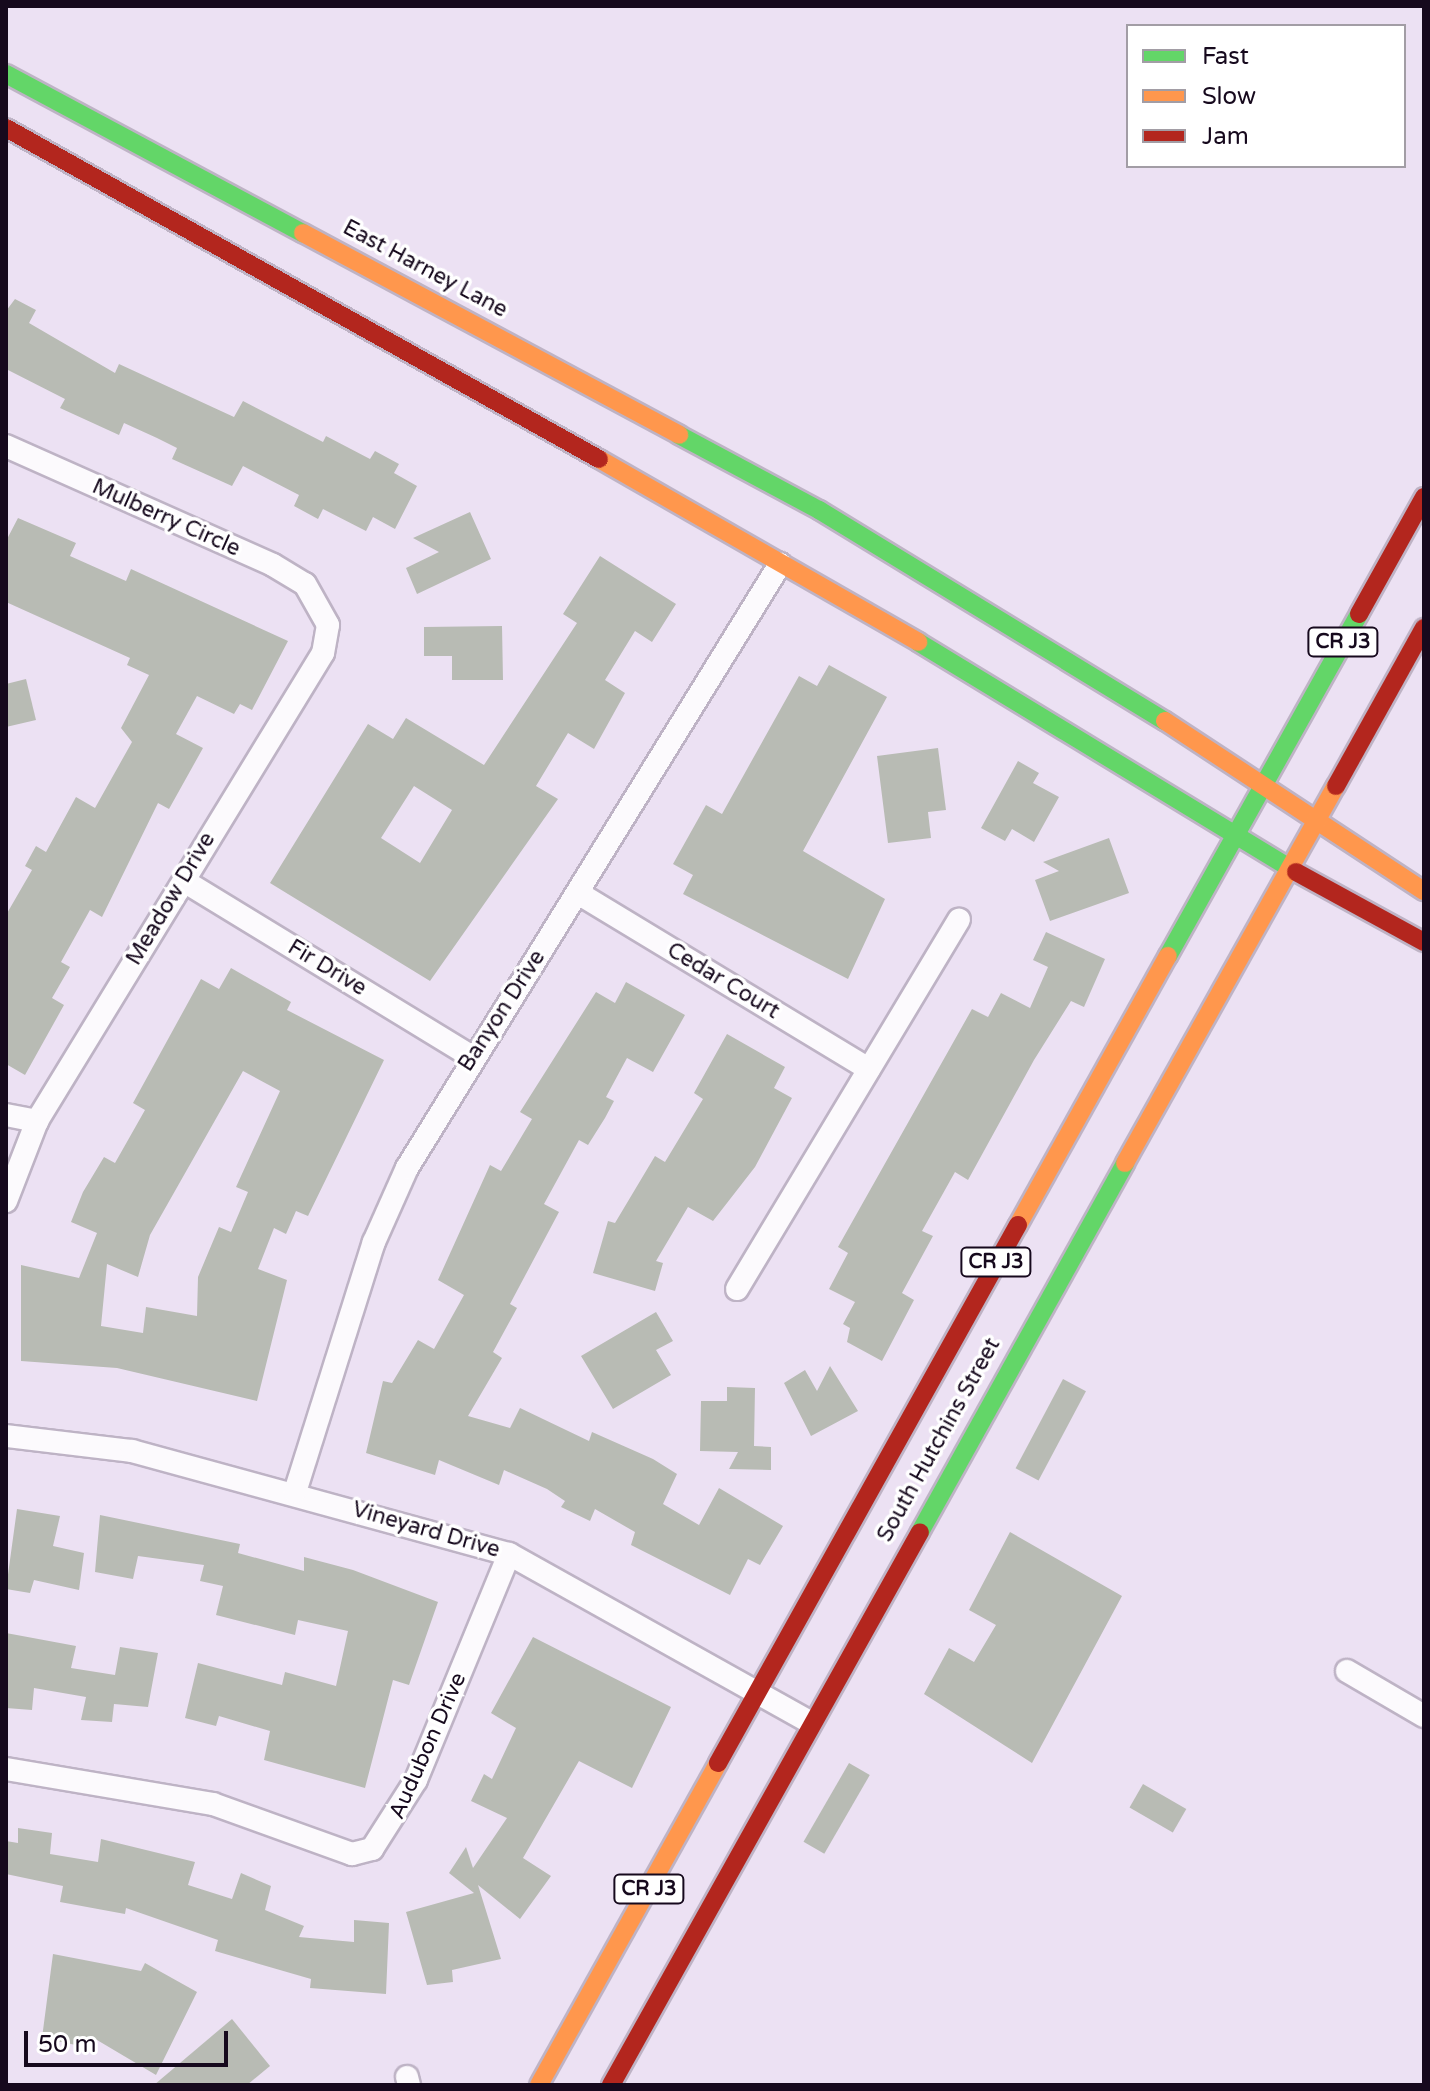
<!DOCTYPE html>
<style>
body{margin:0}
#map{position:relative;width:1430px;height:2091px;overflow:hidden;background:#ece1f3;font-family:"Varela Round",sans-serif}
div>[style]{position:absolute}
.building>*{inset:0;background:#b8bbb4;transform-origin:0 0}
.roads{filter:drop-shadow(2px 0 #beb3c5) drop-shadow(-2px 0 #beb3c5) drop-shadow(0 2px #beb3c5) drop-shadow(0 -2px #beb3c5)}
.street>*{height:22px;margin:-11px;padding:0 11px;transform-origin:11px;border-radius:11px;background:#fcfafd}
.fast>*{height:18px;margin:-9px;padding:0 9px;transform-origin:9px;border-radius:9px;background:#63d668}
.slow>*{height:18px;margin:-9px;padding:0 9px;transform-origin:9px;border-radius:9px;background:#ff974d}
.jam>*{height:18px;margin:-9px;padding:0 9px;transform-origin:9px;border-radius:9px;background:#b3261e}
span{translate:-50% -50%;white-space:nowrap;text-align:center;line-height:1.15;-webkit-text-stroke:7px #fff;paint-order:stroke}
.shield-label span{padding:2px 6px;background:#fff;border:2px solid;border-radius:6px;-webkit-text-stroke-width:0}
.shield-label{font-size:20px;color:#16091d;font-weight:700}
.street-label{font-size:22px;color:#16091d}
.frame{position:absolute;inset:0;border:8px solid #16091d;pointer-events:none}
.legend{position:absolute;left:1126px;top:24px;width:280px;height:144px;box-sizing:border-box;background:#fff;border:2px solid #a29da5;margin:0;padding:10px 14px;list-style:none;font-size:24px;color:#16091d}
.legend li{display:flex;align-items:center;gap:16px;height:40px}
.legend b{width:40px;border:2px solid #a29da5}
.scale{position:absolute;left:24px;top:2031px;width:204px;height:36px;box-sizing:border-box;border:4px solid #16091d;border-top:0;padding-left:10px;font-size:24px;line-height:28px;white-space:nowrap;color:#16091d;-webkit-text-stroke:6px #fff;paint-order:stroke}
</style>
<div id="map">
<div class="building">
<i style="clip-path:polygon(15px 299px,36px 310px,29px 323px,115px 373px,119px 364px,234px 417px,243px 401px,323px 442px,326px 436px,370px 459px,375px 451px,399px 464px,394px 473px,417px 486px,395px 529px,373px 517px,366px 531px,323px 509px,318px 519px,294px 506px,299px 495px,243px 466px,232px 486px,172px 459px,177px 448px,157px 438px,124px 423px,119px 435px,60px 408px,65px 399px,6px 369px,6px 311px)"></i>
<i style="clip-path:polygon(470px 512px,491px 559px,417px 594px,406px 568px,439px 552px,413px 538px)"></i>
<i style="clip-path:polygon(18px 518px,76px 543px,70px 556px,126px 581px,131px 569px,288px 641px,252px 710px,240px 704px,234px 714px,197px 696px,176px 734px,203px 748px,169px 809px,158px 803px,102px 917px,90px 910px,61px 962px,70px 967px,52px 998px,64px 1005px,25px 1075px,6px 1064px,6px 915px,32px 870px,25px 866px,36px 846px,46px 852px,76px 797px,95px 808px,132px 742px,121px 728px,149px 675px,127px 665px,130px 658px,6px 602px,6px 541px)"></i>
<i style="clip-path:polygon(evenodd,600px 556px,676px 604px,652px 642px,635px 631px,605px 680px,625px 693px,594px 749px,568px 733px,536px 786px,558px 799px,430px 981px,270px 883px,368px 724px,393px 739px,406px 718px,484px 765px,577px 623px,563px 614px,600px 556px,414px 786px,452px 810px,420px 863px,381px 838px,414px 786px)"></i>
<i style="clip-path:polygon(502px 626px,503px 680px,452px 680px,452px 656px,424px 656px,424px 627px)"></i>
<i style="clip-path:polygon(829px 665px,887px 697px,803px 851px,885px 899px,848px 979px,683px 894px,693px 875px,673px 864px,706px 805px,722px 814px,799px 676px,817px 686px)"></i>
<i style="clip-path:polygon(26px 679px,36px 720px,6px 727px,6px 684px)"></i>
<i style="clip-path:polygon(938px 748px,946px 810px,928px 812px,931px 838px,888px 843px,877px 756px)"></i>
<i style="clip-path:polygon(1018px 761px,1039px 773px,1033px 783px,1059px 797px,1034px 842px,1012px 829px,1005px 841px,981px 828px)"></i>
<i style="clip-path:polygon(1109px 838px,1129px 893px,1050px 921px,1035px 880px,1059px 871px,1043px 862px)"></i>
<i style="clip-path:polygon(1046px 932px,1105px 959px,1084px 1007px,1071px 1001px,1034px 1060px,968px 1180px,955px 1172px,922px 1231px,933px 1236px,902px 1293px,914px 1300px,882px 1361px,847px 1342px,850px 1328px,843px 1324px,855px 1302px,829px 1289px,848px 1253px,838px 1247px,972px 1009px,988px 1017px,1001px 993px,1030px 1008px,1048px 967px,1033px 960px)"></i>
<i style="clip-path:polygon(evenodd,231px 968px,291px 1002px,287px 1010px,384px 1060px,308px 1216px,296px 1211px,286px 1234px,274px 1228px,258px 1269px,287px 1280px,257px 1401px,117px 1368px,21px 1361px,21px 1265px,79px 1278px,97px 1233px,71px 1222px,83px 1192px,104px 1157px,115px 1163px,145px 1110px,133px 1103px,201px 979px,219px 989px,231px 968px,243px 1071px,280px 1091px,236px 1187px,248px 1192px,231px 1232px,219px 1227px,198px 1277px,197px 1316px,146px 1307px,143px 1333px,101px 1326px,107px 1264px,138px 1277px,150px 1235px,243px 1071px)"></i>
<i style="clip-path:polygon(626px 982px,685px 1015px,653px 1072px,627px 1058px,606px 1097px,614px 1101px,605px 1118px,588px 1145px,579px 1140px,544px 1204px,559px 1212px,510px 1304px,517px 1308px,493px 1352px,502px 1358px,468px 1416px,510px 1428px,520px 1408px,589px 1441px,592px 1432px,653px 1459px,677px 1474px,663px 1504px,699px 1525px,719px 1488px,783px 1526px,760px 1565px,748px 1559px,730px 1595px,631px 1545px,635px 1532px,595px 1509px,590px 1521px,561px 1507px,565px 1501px,547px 1489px,504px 1470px,499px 1485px,439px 1460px,435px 1475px,366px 1453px,383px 1381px,392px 1383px,418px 1340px,434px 1349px,464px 1295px,438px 1280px,490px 1165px,501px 1171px,532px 1119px,520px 1112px,596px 992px,615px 1003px)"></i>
<i style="clip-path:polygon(727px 1034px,785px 1067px,774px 1088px,792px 1098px,755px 1167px,713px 1221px,688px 1207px,656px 1261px,663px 1263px,655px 1291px,593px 1273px,608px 1221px,615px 1223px,655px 1156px,665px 1162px,703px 1099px,694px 1093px)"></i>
<i style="clip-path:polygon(656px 1312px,673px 1341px,656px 1350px,671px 1375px,613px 1409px,581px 1356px)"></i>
<i style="clip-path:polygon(830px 1366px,858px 1411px,811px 1436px,784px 1383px,805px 1370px,817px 1391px)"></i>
<i style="left:1063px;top:1379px;width:26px;height:101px;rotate:28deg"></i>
<i style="clip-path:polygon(727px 1387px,755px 1388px,754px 1446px,771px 1447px,771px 1470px,729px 1469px,738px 1452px,700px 1451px,701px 1401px,727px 1401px)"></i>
<i style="clip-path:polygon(17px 1509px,60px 1516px,53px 1546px,84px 1553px,79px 1590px,34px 1580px,30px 1593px,6px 1589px)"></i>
<i style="clip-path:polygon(100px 1515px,240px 1544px,238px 1553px,304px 1571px,304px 1557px,353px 1570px,438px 1602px,409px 1685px,393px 1680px,365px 1788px,264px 1760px,270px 1731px,219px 1716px,216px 1726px,185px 1718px,198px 1663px,282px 1685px,285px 1672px,336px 1686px,348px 1631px,298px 1620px,295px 1635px,216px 1615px,223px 1586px,200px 1581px,204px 1565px,138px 1556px,133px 1579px,95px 1572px)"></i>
<i style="clip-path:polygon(1010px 1532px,1122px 1596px,1032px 1763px,924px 1694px,949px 1648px,974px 1662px,996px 1625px,969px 1610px)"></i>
<i style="clip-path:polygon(6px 1633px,76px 1646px,71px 1668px,115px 1675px,120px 1647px,158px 1653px,148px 1707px,114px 1704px,112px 1722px,81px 1720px,86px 1697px,34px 1688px,32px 1710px,6px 1708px)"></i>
<i style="clip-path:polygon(533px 1637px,671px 1707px,632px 1788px,579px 1761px,523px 1858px,551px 1876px,520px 1919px,478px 1885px,501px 1959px,452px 1970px,453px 1982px,427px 1985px,406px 1912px,474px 1893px,449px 1873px,466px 1847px,473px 1868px,507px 1818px,471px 1801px,484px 1774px,492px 1779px,516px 1728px,491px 1713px)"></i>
<i style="left:849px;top:1763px;width:24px;height:91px;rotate:30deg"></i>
<i style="left:1143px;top:1784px;width:50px;height:27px;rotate:30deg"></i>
<i style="clip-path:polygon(18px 1828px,52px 1833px,50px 1854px,98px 1862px,101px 1839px,195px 1862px,188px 1885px,232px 1899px,241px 1873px,271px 1886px,265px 1910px,304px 1926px,299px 1937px,354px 1942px,354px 1920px,389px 1923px,386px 1994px,310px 1988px,311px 1979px,215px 1951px,218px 1940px,126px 1908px,125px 1914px,60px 1902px,63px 1886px,6px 1874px,6px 1841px,18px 1843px)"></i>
<i style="clip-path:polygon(53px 1954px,141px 1971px,145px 1963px,197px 1992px,156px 2075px,97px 2040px,95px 2049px,42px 2038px)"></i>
<i style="clip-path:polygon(232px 2019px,270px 2066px,247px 2085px,154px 2085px)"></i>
</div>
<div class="roads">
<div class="street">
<i style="left:6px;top:446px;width:292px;rotate:24deg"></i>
<i style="left:273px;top:565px;width:37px;rotate:31deg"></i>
<i style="left:305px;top:584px;width:47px;rotate:60.7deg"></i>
<i style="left:328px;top:625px;width:28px;rotate:100deg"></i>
<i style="left:323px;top:653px;width:548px;rotate:121.43deg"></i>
<i style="left:37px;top:1121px;width:86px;rotate:111.2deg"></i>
<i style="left:184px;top:881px;width:336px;rotate:31.4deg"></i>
<i style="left:578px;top:893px;width:340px;rotate:31.2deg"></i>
<i style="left:6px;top:1115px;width:32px;rotate:11deg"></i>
<i style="left:737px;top:1289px;width:431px;rotate:-59deg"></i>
<i style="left:6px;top:1436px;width:127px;rotate:6.8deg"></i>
<i style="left:132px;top:1451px;width:391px;rotate:15.3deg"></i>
<i style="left:509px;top:1554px;width:344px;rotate:29.2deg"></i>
<i style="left:295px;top:1492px;width:262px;rotate:-72.5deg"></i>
<i style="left:374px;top:1242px;width:81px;rotate:-66deg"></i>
<i style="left:407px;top:1168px;width:710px;rotate:-58.3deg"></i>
<i style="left:1347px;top:1671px;width:89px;rotate:30.3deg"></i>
<i style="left:6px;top:1769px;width:210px;rotate:9.6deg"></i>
<i style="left:213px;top:1804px;width:148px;rotate:19.8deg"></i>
<i style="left:352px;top:1854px;width:21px;rotate:-14deg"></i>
<i style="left:372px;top:1849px;width:82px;rotate:-57.5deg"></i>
<i style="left:416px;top:1780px;width:244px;rotate:-67.6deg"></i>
<i style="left:407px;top:2077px;width:8px;rotate:76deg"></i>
</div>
<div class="fast">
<i style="left:6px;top:74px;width:337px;rotate:28.2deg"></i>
<i style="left:679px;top:435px;width:159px;rotate:28.2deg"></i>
<i style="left:819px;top:510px;width:405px;rotate:31.4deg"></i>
<i style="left:918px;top:642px;width:442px;rotate:31.3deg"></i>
<i style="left:1168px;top:956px;width:392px;rotate:-60.8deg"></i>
<i style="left:920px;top:1532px;width:422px;rotate:-60.9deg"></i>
</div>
<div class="slow">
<i style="left:303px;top:233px;width:427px;rotate:28.2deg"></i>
<i style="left:599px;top:459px;width:368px;rotate:29.8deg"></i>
<i style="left:1165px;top:721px;width:310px;rotate:33.3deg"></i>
<i style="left:1125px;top:1163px;width:432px;rotate:-60.8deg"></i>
<i style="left:1018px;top:1225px;width:308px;rotate:-60.9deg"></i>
<i style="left:539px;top:2085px;width:368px;rotate:-60.9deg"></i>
</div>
<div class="jam">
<i style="left:6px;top:128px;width:679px;rotate:29.17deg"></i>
<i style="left:1359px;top:614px;width:134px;rotate:-60.9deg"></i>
<i style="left:1336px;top:786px;width:181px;rotate:-60.9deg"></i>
<i style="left:1296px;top:872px;width:146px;rotate:28.7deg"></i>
<i style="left:718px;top:1763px;width:616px;rotate:-60.86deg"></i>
<i style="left:611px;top:2085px;width:633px;rotate:-60.8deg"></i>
</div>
</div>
<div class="shield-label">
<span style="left:1343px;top:642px">CR J3</span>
<span style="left:996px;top:1262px">CR J3</span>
<span style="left:649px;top:1889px">CR J3</span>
</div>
<div class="street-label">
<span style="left:425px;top:269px;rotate:28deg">East Harney Lane</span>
<span style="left:166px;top:518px;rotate:24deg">Mulberry Circle</span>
<span style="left:171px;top:899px;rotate:-59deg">Meadow Drive</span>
<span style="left:327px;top:968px;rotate:31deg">Fir Drive</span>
<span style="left:723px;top:981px;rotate:31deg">Cedar Court</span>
<span style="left:502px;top:1011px;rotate:-57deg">Banyon Drive</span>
<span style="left:939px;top:1440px;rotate:-61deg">South Hutchins Street</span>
<span style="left:426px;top:1530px;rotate:16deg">Vineyard Drive</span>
<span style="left:428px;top:1746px;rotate:-66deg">Audubon Drive</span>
</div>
<div class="frame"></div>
<ul class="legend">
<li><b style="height:10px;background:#63d668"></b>Fast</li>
<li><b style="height:10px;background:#ff974d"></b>Slow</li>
<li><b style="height:10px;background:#b3261e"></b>Jam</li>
</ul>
<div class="scale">50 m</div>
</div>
